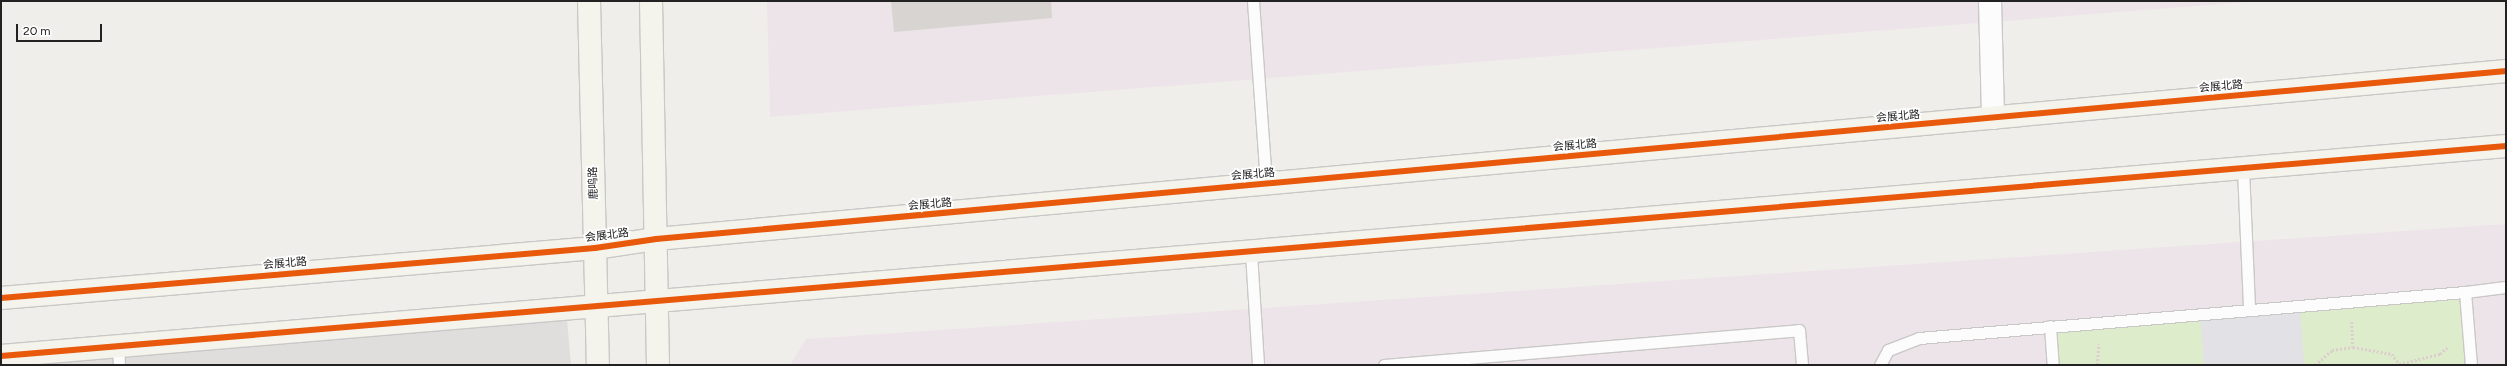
<!DOCTYPE html>
<meta charset="utf-8">
<style>
body{margin:0}
#map{position:relative;width:2507px;height:366px;overflow:hidden;background:#f0eeeb;font-family:Figtree,"Noto Sans SC",sans-serif}
div>[style]{position:absolute}
.residential>*{inset:0;background:#dfdedc}
.industrial>*{inset:0;background:#ede4e9}
.grass>*{inset:0;background:#ddeccb}
.plaza>*{inset:0;background:#e2e1e5}
.building>*{inset:0;background:#d7d4d2}
.path>*{height:2.5px;margin-top:-1.25px;transform-origin:0;background:repeating-linear-gradient(90deg,#dccecd 0 2px,transparent 0 4px)}
.roads{filter:drop-shadow(1px 0 #c9c8c7) drop-shadow(-1px 0 #c9c8c7) drop-shadow(0 1px #c9c8c7) drop-shadow(0 -1px #c9c8c7)}
.lane>*{height:11px;margin:-5.5px;padding:0 5.5px;transform-origin:5.5px;border-radius:5.5px;background:#fdfcfc}
.street>*{height:22px;margin:-11px;padding:0 11px;transform-origin:11px;border-radius:11px;background:#fdfcfc}
.secondary>*{height:22px;margin:-11px;padding:0 11px;transform-origin:11px;border-radius:11px;background:#f4f4ed}
.cycleway>*{height:6px;margin:-3px;padding:0 3px;transform-origin:3px;border-radius:3px;background:#e8590c}
span{translate:-50% -50%;white-space:nowrap;text-align:center;line-height:1.15;-webkit-text-stroke:3.5px #fff;paint-order:stroke}
.street-label{font-size:11px;color:#222}
.frame{position:absolute;inset:0;border:2px solid #222;pointer-events:none}
.scale{position:absolute;left:16px;top:24px;width:86px;height:18px;box-sizing:border-box;border:2px solid #222;border-top:0;padding-left:5px;font-size:12px;line-height:14px;white-space:nowrap;color:#222;-webkit-text-stroke:3px #fff;paint-order:stroke}
</style>
<div id="map">
<div class="residential">
<i style="clip-path:polygon(566px 308px,571px 365px,1px 365px)"></i>
</div>
<div class="industrial">
<i style="clip-path:polygon(767px 1px,2261px 1px,770px 117px)"></i>
<i style="clip-path:polygon(2506px 224px,2506px 365px,790px 365px,806px 339px)"></i>
</div>
<div class="grass">
<i style="clip-path:polygon(2465px 292px,2471px 365px,2053px 365px,2050px 326px)"></i>
</div>
<div class="plaza">
<i style="clip-path:polygon(2300px 305px,2304px 365px,2204px 365px,2200px 314px)"></i>
</div>
<div class="building">
<i style="clip-path:polygon(891px 1px,1051px 1px,1052px 18px,894px 32px)"></i>
</div>
<div class="path">
<i style="left:2352px;top:322px;width:25px;rotate:88deg"></i>
<i style="left:2399px;top:364px;width:42px;rotate:-13.7deg"></i>
<i style="left:2440px;top:354px;width:12px;rotate:-42deg"></i>
<i style="left:2097px;top:365px;width:21px;rotate:-85deg"></i>
<i style="left:2315px;top:365px;width:23px;rotate:-41deg"></i>
<i style="left:2332px;top:350px;width:21px;rotate:-8deg"></i>
<i style="left:2353px;top:347px;width:40px;rotate:10deg"></i>
<i style="left:2392px;top:354px;width:14px;rotate:54deg"></i>
</div>
<div class="roads">
<div class="lane">
<i style="left:1253px;top:1px;width:183px;rotate:85.9deg"></i>
<i style="left:2243px;top:169px;width:140px;rotate:87.5deg"></i>
<i style="left:1251px;top:253px;width:112px;rotate:86.4deg"></i>
<i style="left:2465px;top:292px;width:41px;rotate:-7deg"></i>
<i style="left:2050px;top:326px;width:39px;rotate:86deg"></i>
<i style="left:118px;top:346px;width:19px;rotate:87deg"></i>
<i style="left:1384px;top:365px;width:416px;rotate:-4.8deg"></i>
<i style="left:1799px;top:330px;width:35px;rotate:85deg"></i>
<i style="left:1880px;top:365px;width:17px;rotate:-62deg"></i>
<i style="left:1888px;top:350px;width:33px;rotate:-21deg"></i>
<i style="left:1919px;top:338px;width:548px;rotate:-4.82deg"></i>
<i style="left:2465px;top:292px;width:73px;rotate:85.3deg"></i>
</div>
<div class="street">
<i style="left:1990px;top:1px;width:117px;rotate:88.5deg"></i>
</div>
<div class="secondary">
<i style="left:589px;top:1px;width:364px;rotate:88.6deg"></i>
<i style="left:651px;top:1px;width:364px;rotate:88.9deg"></i>
<i style="left:1px;top:298px;width:596px;rotate:-4.81deg"></i>
<i style="left:595px;top:248px;width:62px;rotate:-8.4deg"></i>
<i style="left:656px;top:239px;width:1858px;rotate:-5.19deg"></i>
<i style="left:1px;top:356px;width:2514px;rotate:-4.79deg"></i>
</div>
</div>
<div class="cycleway">
<i style="left:1px;top:298px;width:596px;rotate:-4.81deg"></i>
<i style="left:595px;top:248px;width:62px;rotate:-8.4deg"></i>
<i style="left:656px;top:239px;width:1858px;rotate:-5.19deg"></i>
<i style="left:1px;top:356px;width:2514px;rotate:-4.79deg"></i>
</div>
<div class="street-label">
<span style="left:2221px;top:87px;rotate:-5deg">会展北路</span>
<span style="left:1898px;top:117px;rotate:-5deg">会展北路</span>
<span style="left:1575px;top:146px;rotate:-5deg">会展北路</span>
<span style="left:1253px;top:175px;rotate:-5deg">会展北路</span>
<span style="left:594px;top:183px;rotate:-91deg">鹿鸣路</span>
<span style="left:930px;top:205px;rotate:-5deg">会展北路</span>
<span style="left:607px;top:236px;rotate:-7deg">会展北路</span>
<span style="left:285px;top:264px;rotate:-5deg">会展北路</span>
</div>
<div class="frame"></div>
<div class="scale">20 m</div>
</div>
